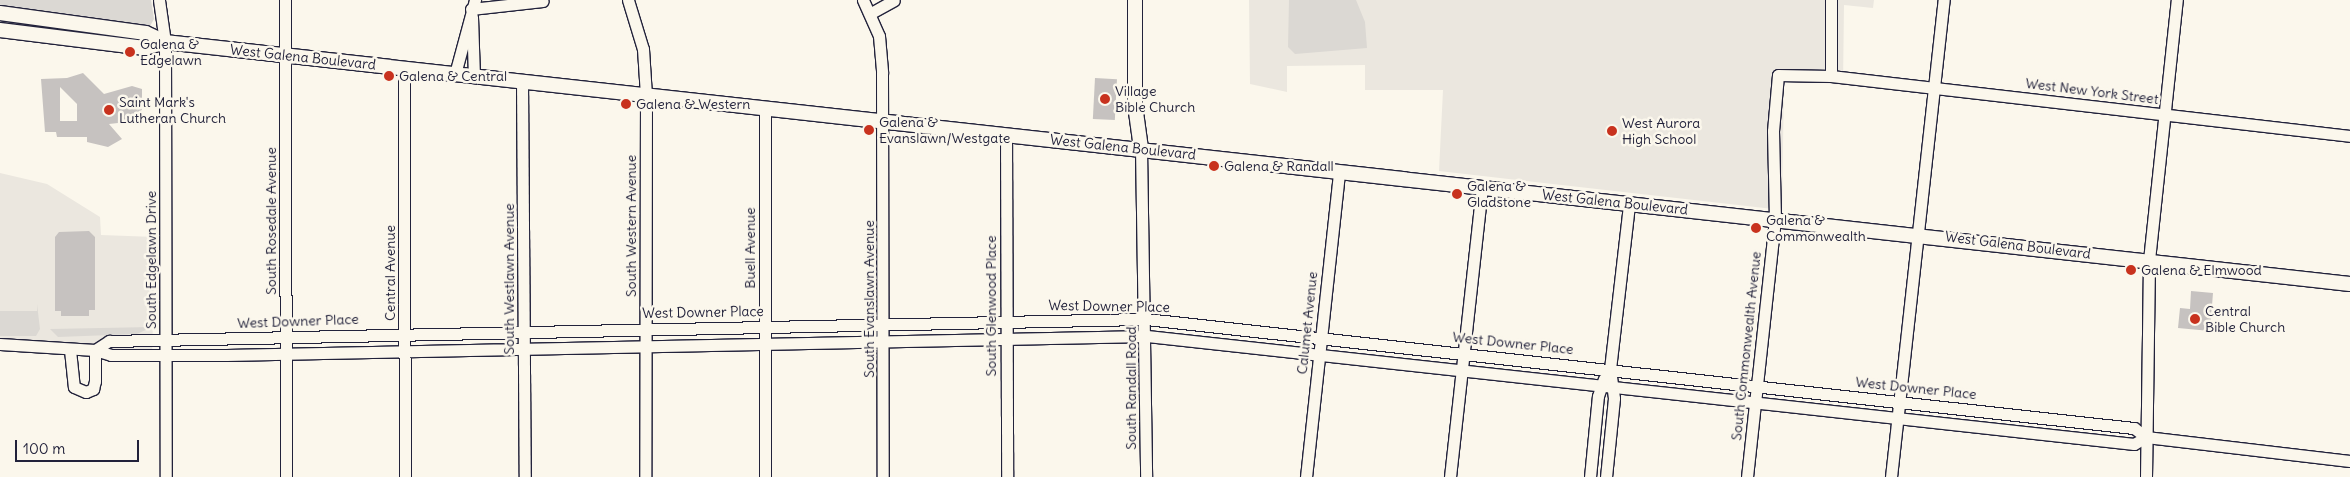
<!DOCTYPE html>
<style>
body{margin:0}
#map{position:relative;width:2350px;height:477px;overflow:hidden;background:#fbf7ec;font-family:Delius,sans-serif}
div>[style]{position:absolute}
.built>*{inset:0;background:#ebe7df}
.green>*{inset:0;background:#dbd8d3}
.building>*{inset:0;background:#c6c2c0;transform-origin:0 0}
.roads{filter:drop-shadow(1px 0 #22223b) drop-shadow(-1px 0 #22223b) drop-shadow(0 1px #22223b) drop-shadow(0 -1px #22223b)}
.minor>*{height:11px;margin:-5.5px;padding:0 5.5px;transform-origin:5.5px;border-radius:5.5px;background:#fbf7ec}
.major>*{height:14px;margin:-7px;padding:0 7px;transform-origin:7px;border-radius:7px;background:#fbf7ec}
.dots>*{width:14px;height:14px;translate:-50% -50%;box-sizing:border-box;border:2px solid #fbf7ec;border-radius:50%}
span{translate:-50% -50%;white-space:nowrap;text-align:center;line-height:1.15;-webkit-text-stroke:5px #fbf7ec;paint-order:stroke}
.poi-label{font-size:14px;color:#22223b}
.left{translate:0 -50%;text-align:left}
.street-label{font-size:14px;color:#22223b}
.scale{position:absolute;left:15px;top:440px;width:124px;height:22px;box-sizing:border-box;border:2px solid #22223b;border-top:0;padding-left:6px;font-size:15px;line-height:18px;white-space:nowrap;color:#22223b;-webkit-text-stroke:4px #fbf7ec;paint-order:stroke}
</style>
<div id="map">
<div class="built">
<i style="clip-path:polygon(1249px 0,1874px 0,1873px 8px,1844px 5px,1843px 85px,1784px 79px,1782px 210px,1439px 171px,1443px 90px,1365px 90px,1365px 65px,1287px 66px,1287px 92px,1250px 84px)"></i>
<i style="clip-path:polygon(0 173px,47px 184px,100px 217px,101px 235px,155px 237px,152px 359px,111px 359px,0 347px)"></i>
</div>
<div class="green">
<i style="clip-path:polygon(0 0,151px 0,154px 19px,149px 28px,0 8px)"></i>
<i style="clip-path:polygon(1289px 0,1356px 0,1365px 22px,1367px 48px,1295px 54px,1288px 47px)"></i>
<i style="clip-path:polygon(37px 304px,40px 329px,36px 336px,0 336px,0 311px,37px 311px)"></i>
<i style="clip-path:polygon(152px 327px,137px 334px,58px 337px,50px 329px)"></i>
</div>
<div class="building">
<i style="clip-path:polygon(evenodd,83px 73px,104px 94px,132px 86px,142px 89px,142px 109px,136px 121px,109px 124px,122px 139px,108px 147px,87px 142px,87px 137px,57px 137px,56px 132px,45px 132px,41px 79px,67px 78px,83px 73px,60px 87px,77px 104px,77px 121px,60px 121px,60px 87px)"></i>
<i style="left:1095px;top:78px;width:22px;height:41px;rotate:3deg"></i>
<i style="clip-path:polygon(89px 231px,95px 237px,95px 310px,89px 310px,89px 316px,61px 316px,61px 311px,55px 311px,55px 237px,59px 232px)"></i>
<i style="clip-path:polygon(2191px 291px,2213px 293px,2210px 331px,2178px 328px,2180px 308px,2190px 309px)"></i>
</div>
<div class="roads">
<div class="minor">
<i style="left:159px;top:0;width:42px;rotate:81.9deg"></i>
<i style="left:165px;top:42px;width:435px;rotate:89.9deg"></i>
<i style="left:285px;top:0;width:477px;rotate:89.9deg"></i>
<i style="left:628px;top:0;width:51px;rotate:73deg"></i>
<i style="left:643px;top:49px;width:46px;rotate:86.3deg"></i>
<i style="left:646px;top:95px;width:382px;rotate:90.1deg"></i>
<i style="left:863px;top:0;width:39px;rotate:66deg"></i>
<i style="left:879px;top:36px;width:37px;rotate:85deg"></i>
<i style="left:882px;top:73px;width:404px;rotate:89.9deg"></i>
<i style="left:1831px;top:0;width:76px;rotate:90deg"></i>
<i style="left:471px;top:9px;width:72px;rotate:-6.3deg"></i>
<i style="left:871px;top:13px;width:26px;rotate:-29deg"></i>
<i style="left:472px;top:17px;width:59px;rotate:88.1deg"></i>
<i style="left:404px;top:69px;width:408px;rotate:89.9deg"></i>
<i style="left:455px;top:74px;width:77px;rotate:-74.9deg"></i>
<i style="left:522px;top:81px;width:396px;rotate:89.6deg"></i>
<i style="left:765px;top:108px;width:369px;rotate:90deg"></i>
<i style="left:1006px;top:135px;width:342px;rotate:89.8deg"></i>
<i style="left:1141px;top:148px;width:329px;rotate:89.1deg"></i>
<i style="left:0;top:344px;width:95px;rotate:3.6deg"></i>
<i style="left:95px;top:350px;width:17px;rotate:17deg"></i>
<i style="left:111px;top:355px;width:115px"></i>
<i style="left:226px;top:355px;width:921px;rotate:-1.18deg"></i>
<i style="left:1147px;top:336px;width:993px;rotate:6.24deg"></i>
<i style="left:2134px;top:444px;width:14px;rotate:-30deg"></i>
<i style="left:70px;top:350px;width:37px;rotate:84deg"></i>
<i style="left:74px;top:387px;width:13px;rotate:23deg"></i>
<i style="left:86px;top:392px;width:8px;rotate:-23deg"></i>
<i style="left:93px;top:389px;width:8px;rotate:-76deg"></i>
<i style="left:95px;top:381px;width:31px;rotate:-90deg"></i>
<i style="left:95px;top:350px;width:17px;rotate:-33deg"></i>
<i style="left:109px;top:341px;width:1037px;rotate:-1.22deg"></i>
<i style="left:1146px;top:319px;width:994px;rotate:6.3deg"></i>
<i style="left:2134px;top:428px;width:15px;rotate:37deg"></i>
<i style="left:2146px;top:437px;width:205px;rotate:6.7deg"></i>
<i style="left:1306px;top:477px;width:307px;rotate:-83.8deg"></i>
<i style="left:1450px;top:477px;width:292px;rotate:-83.7deg"></i>
<i style="left:1590px;top:477px;width:81px;rotate:-84.4deg"></i>
<i style="left:1598px;top:396px;width:18px;rotate:-71deg"></i>
<i style="left:1606px;top:477px;width:79px;rotate:-84.2deg"></i>
<i style="left:1614px;top:398px;width:29px;rotate:-98deg"></i>
<i style="left:1610px;top:369px;width:166px;rotate:-83.4deg"></i>
<i style="left:1747px;top:477px;width:260px;rotate:-83.8deg"></i>
<i style="left:1775px;top:219px;width:88px;rotate:-91.3deg"></i>
<i style="left:1773px;top:131px;width:56px;rotate:-84.9deg"></i>
<i style="left:1778px;top:75px;width:53px;rotate:1.1deg"></i>
<i style="left:1831px;top:76px;width:522px;rotate:6.59deg"></i>
<i style="left:1891px;top:477px;width:480px;rotate:-83.7deg"></i>
<i style="left:2146px;top:477px;width:217px;rotate:-89.2deg"></i>
<i style="left:2149px;top:260px;width:262px;rotate:-83.9deg"></i>
</div>
<div class="major">
<i style="left:1135px;top:0;width:105px;rotate:90deg"></i>
<i style="left:1135px;top:105px;width:43px;rotate:82.1deg"></i>
<i style="left:0;top:13px;width:147px;rotate:7.8deg"></i>
<i style="left:146px;top:33px;width:21px;rotate:25deg"></i>
<i style="left:165px;top:42px;width:2198px;rotate:6.32deg"></i>
<i style="left:0;top:30px;width:146px;rotate:7.1deg"></i>
<i style="left:145px;top:48px;width:21px;rotate:-17deg"></i>
</div>
</div>
<div class="dots">
<i style="left:130px;top:52px;background:#c8321e"></i>
<i style="left:389px;top:76px;background:#c8321e"></i>
<i style="left:1105px;top:99px;background:#c8321e"></i>
<i style="left:626px;top:104px;background:#c8321e"></i>
<i style="left:109px;top:110px;background:#c8321e"></i>
<i style="left:869px;top:130px;background:#c8321e"></i>
<i style="left:1612px;top:131px;background:#c8321e"></i>
<i style="left:1214px;top:166px;background:#c8321e"></i>
<i style="left:1457px;top:194px;background:#c8321e"></i>
<i style="left:1756px;top:228px;background:#c8321e"></i>
<i style="left:2131px;top:270px;background:#c8321e"></i>
<i style="left:2195px;top:319px;background:#c8321e"></i>
</div>
<div class="poi-label">
<span class="left" style="left:140px;top:52px">Galena &amp;<br>Edgelawn</span>
<span class="left" style="left:399px;top:76px">Galena &amp; Central</span>
<span class="left" style="left:1115px;top:99px">Village<br>Bible Church</span>
<span class="left" style="left:119px;top:110px">Saint Mark's<br>Lutheran Church</span>
<span class="left" style="left:636px;top:104px">Galena &amp; Western</span>
<span class="left" style="left:879px;top:130px">Galena &amp;<br>Evanslawn/Westgate</span>
<span class="left" style="left:1622px;top:131px">West Aurora<br>High School</span>
<span class="left" style="left:1224px;top:166px">Galena &amp; Randall</span>
<span class="left" style="left:1467px;top:194px">Galena &amp;<br>Gladstone</span>
<span class="left" style="left:1766px;top:228px">Galena &amp;<br>Commonwealth</span>
<span class="left" style="left:2141px;top:270px">Galena &amp; Elmwood</span>
<span class="left" style="left:2205px;top:319px">Central<br>Bible Church</span>
</div>
<div class="street-label">
<span style="left:303px;top:57px;rotate:6deg">West Galena Boulevard</span>
<span style="left:2092px;top:91px;rotate:7deg">West New York Street</span>
<span style="left:1123px;top:147px;rotate:6deg">West Galena Boulevard</span>
<span style="left:1615px;top:202px;rotate:6deg">West Galena Boulevard</span>
<span style="left:271px;top:221px;rotate:-90deg">South Rosedale Avenue</span>
<span style="left:631px;top:226px;rotate:-90deg">South Western Avenue</span>
<span style="left:2018px;top:245px;rotate:7deg">West Galena Boulevard</span>
<span style="left:750px;top:248px;rotate:-90deg">Buell Avenue</span>
<span style="left:151px;top:260px;rotate:-90deg">South Edgelawn Drive</span>
<span style="left:390px;top:273px;rotate:-90deg">Central Avenue</span>
<span style="left:509px;top:279px;rotate:-90deg">South Westlawn Avenue</span>
<span style="left:869px;top:299px;rotate:-90deg">South Evanslawn Avenue</span>
<span style="left:991px;top:306px;rotate:-90deg">South Glenwood Place</span>
<span style="left:1109px;top:306px;rotate:1deg">West Downer Place</span>
<span style="left:703px;top:312px;rotate:-1deg">West Downer Place</span>
<span style="left:298px;top:321px;rotate:-2deg">West Downer Place</span>
<span style="left:1307px;top:323px;rotate:-84deg">Calumet Avenue</span>
<span style="left:1513px;top:343px;rotate:6deg">West Downer Place</span>
<span style="left:1746px;top:346px;rotate:-84deg">South Commonwealth Avenue</span>
<span style="left:1131px;top:388px;rotate:-90deg">South Randall Road</span>
<span style="left:1916px;top:388px;rotate:6deg">West Downer Place</span>
</div>
<div class="scale">100 m</div>
</div>
